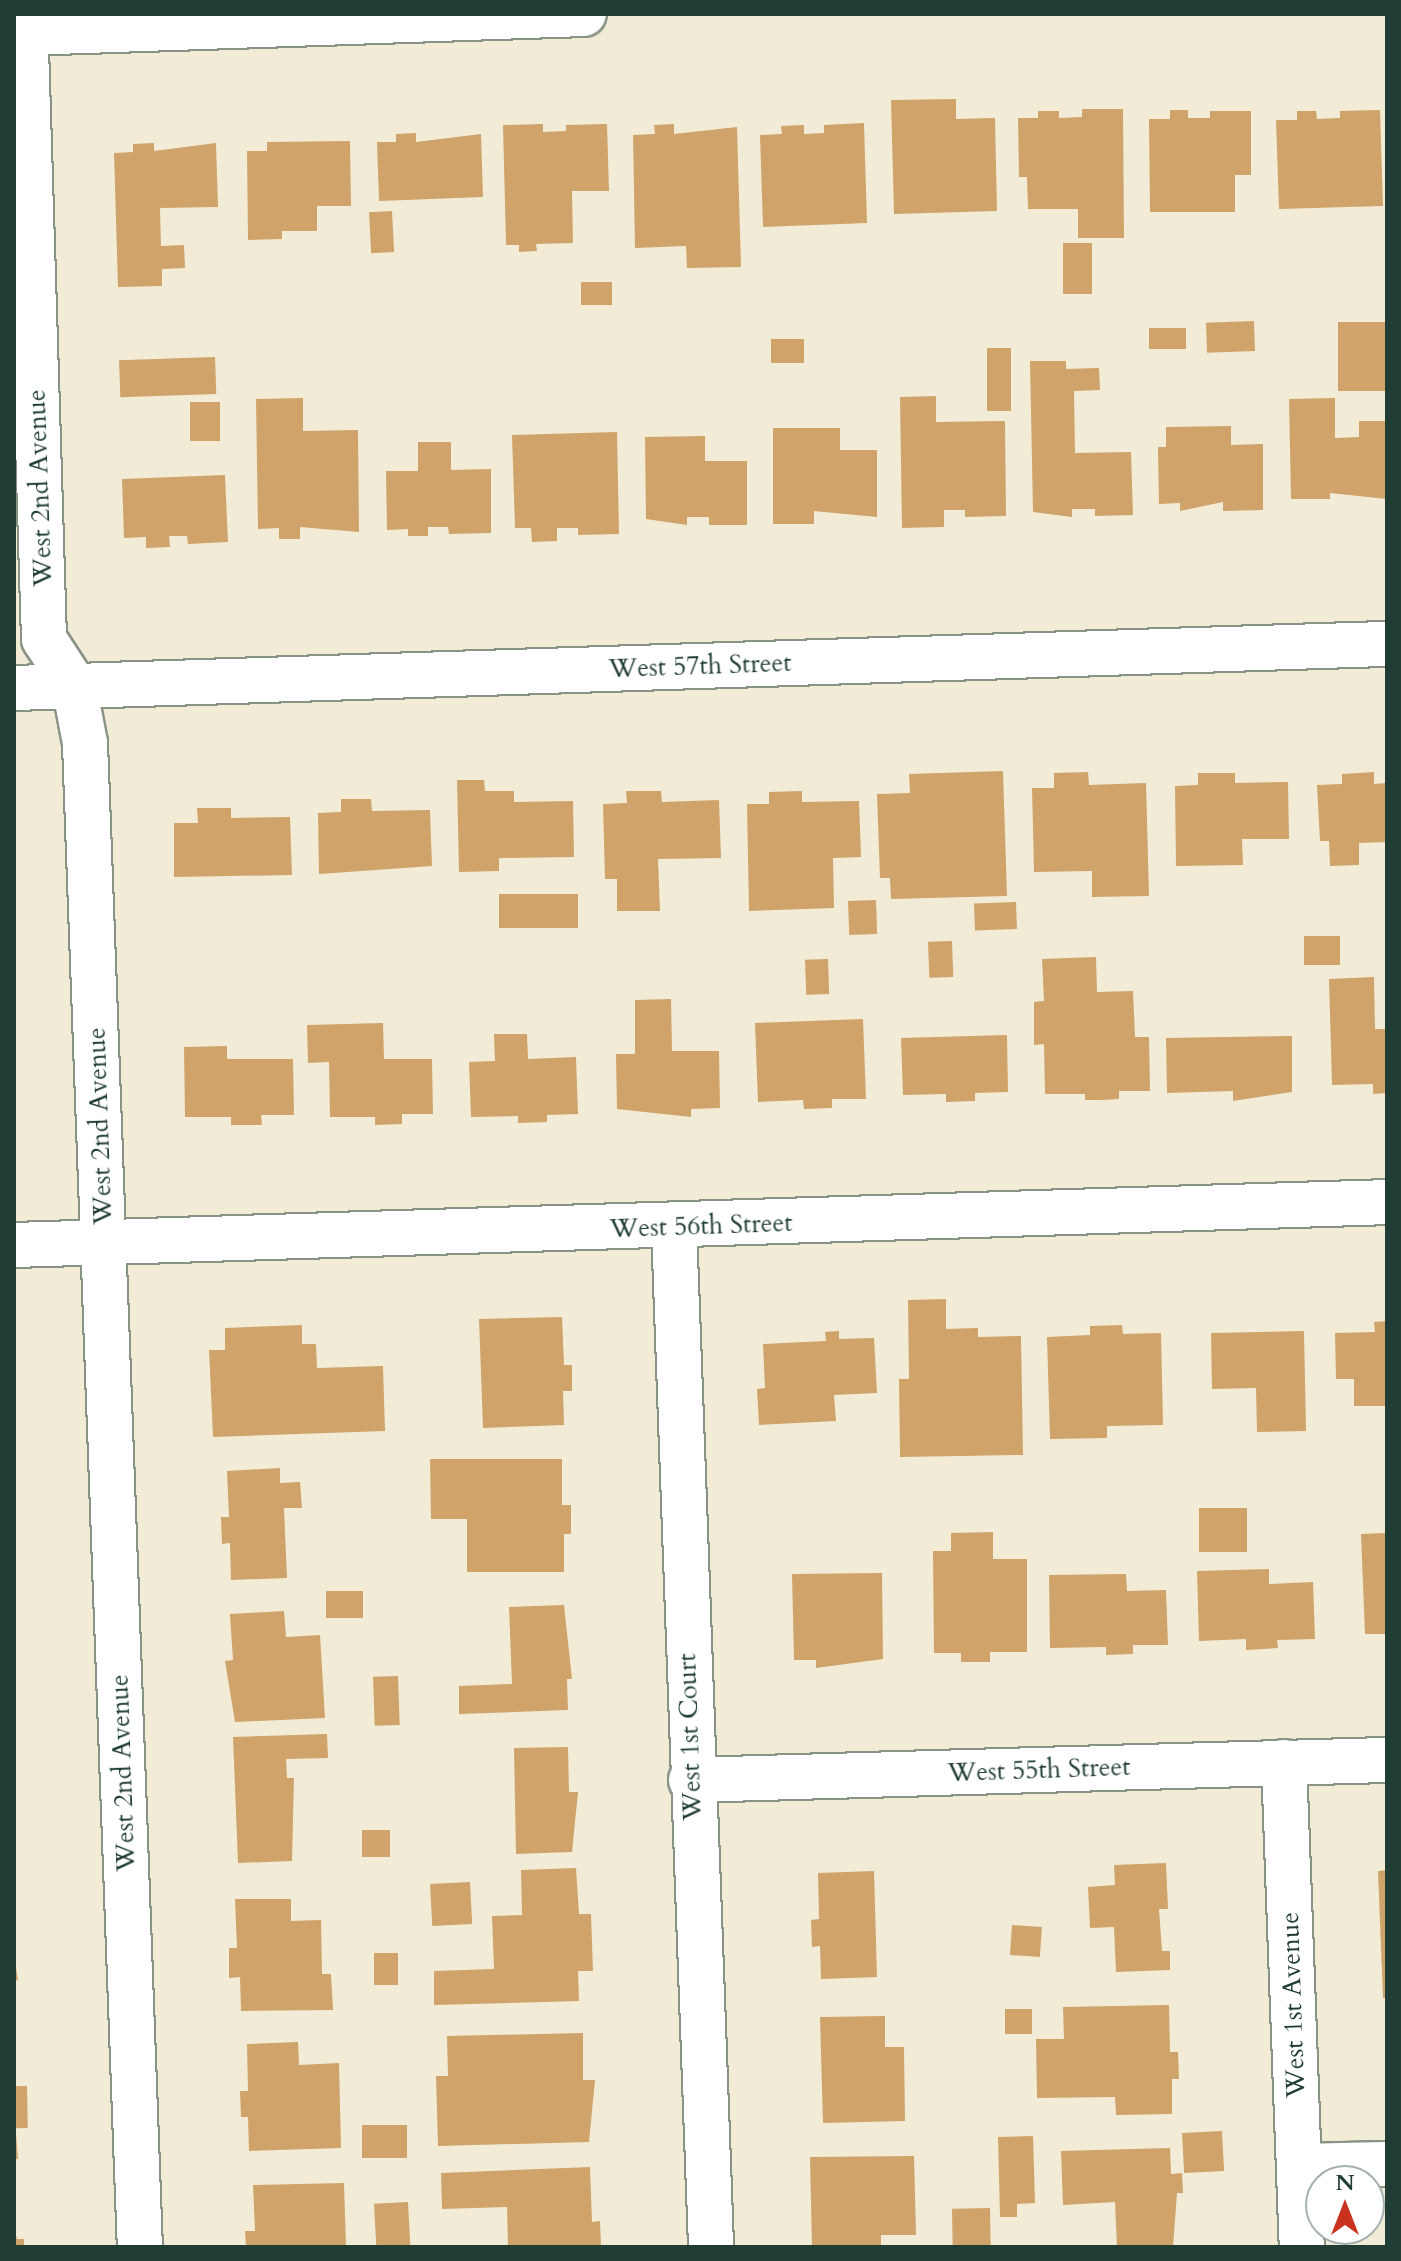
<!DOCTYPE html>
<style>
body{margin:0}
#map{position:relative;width:1401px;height:2261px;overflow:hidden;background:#f2ecd7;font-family:Cardo,serif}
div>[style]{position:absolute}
.building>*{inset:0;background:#cfa369;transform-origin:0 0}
.roads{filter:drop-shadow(2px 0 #889486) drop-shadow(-2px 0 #889486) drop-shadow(0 2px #889486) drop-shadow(0 -2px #889486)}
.minor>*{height:44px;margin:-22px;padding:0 22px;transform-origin:22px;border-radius:22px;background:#fff}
span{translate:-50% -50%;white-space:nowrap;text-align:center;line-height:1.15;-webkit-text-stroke:8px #fff;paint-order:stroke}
.street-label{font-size:26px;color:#1f3d34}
.frame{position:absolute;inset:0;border:16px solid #1f3d34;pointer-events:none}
.north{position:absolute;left:1305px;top:2165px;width:80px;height:80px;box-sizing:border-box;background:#fff;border:2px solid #a5b1ae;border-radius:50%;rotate:0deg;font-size:22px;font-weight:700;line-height:32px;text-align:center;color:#1f3d34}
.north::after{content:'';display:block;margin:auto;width:28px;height:36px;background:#c8321e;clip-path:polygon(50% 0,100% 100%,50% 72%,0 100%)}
</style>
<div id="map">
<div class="building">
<i style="clip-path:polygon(956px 99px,956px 119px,995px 118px,997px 211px,894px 214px,891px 100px)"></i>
<i style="clip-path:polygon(1082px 109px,1123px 109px,1124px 238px,1078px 238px,1078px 209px,1028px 209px,1027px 177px,1019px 177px,1018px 118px,1038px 118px,1038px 111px,1059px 111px,1059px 118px,1082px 117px)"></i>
<i style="clip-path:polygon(1170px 110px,1188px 110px,1188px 118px,1210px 118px,1210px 111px,1251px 111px,1251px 175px,1235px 175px,1235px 212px,1150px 212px,1149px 119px,1170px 119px)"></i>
<i style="clip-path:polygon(1380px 110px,1383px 206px,1279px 209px,1276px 120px,1297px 120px,1297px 111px,1316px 111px,1317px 119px,1340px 118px,1340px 111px)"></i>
<i style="clip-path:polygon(864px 123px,867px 223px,763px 227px,760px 135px,782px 134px,781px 126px,804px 125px,804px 134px,824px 133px,824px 125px)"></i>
<i style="clip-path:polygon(543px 124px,543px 132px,566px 131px,566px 125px,607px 124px,609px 191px,572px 191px,573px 243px,536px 244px,537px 251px,519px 252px,519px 245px,506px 245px,503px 125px)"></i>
<i style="clip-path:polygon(674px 124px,674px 134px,737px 127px,741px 267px,687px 268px,686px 246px,635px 248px,633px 135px,655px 134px,654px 125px)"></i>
<i style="clip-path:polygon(416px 133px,416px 142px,481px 134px,483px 197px,379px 201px,377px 142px,396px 142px,396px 134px)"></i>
<i style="clip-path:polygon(350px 141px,351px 206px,317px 206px,317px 231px,282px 231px,282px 239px,248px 240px,247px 151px,267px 151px,267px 142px)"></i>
<i style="clip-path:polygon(154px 143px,154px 151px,216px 143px,218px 207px,160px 208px,161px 246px,184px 245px,185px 268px,162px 269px,162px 286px,118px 287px,114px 153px,133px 152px,133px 144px)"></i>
<i style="left:392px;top:211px;width:41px;height:23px;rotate:87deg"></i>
<i style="left:1063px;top:243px;width:29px;height:51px"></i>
<i style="left:581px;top:282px;width:31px;height:23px"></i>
<i style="left:1254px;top:321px;width:30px;height:48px;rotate:88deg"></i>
<i style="left:1387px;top:322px;width:69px;height:49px;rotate:90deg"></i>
<i style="left:1149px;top:328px;width:37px;height:21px"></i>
<i style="left:804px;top:339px;width:24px;height:33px;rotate:90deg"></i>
<i style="left:987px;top:348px;width:24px;height:63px"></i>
<i style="left:215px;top:357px;width:37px;height:96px;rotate:88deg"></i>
<i style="clip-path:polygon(1030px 361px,1066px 361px,1066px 369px,1099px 368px,1100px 390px,1074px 391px,1075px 453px,1131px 452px,1133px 515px,1095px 516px,1095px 509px,1072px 509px,1072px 517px,1033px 512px)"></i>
<i style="clip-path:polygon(936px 396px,936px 422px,1005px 421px,1006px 516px,965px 517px,965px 510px,944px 510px,944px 527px,902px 528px,900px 397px)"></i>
<i style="clip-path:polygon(303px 398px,303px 431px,358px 430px,359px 532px,300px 527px,300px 539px,279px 539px,279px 528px,258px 529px,256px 399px)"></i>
<i style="clip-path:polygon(1335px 398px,1335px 438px,1359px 437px,1359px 421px,1387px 421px,1387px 499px,1330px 493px,1330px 499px,1291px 499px,1289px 399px)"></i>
<i style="left:190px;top:402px;width:30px;height:39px"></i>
<i style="clip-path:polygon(1231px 426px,1231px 445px,1263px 444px,1263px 510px,1223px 511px,1223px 502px,1180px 511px,1180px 503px,1159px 504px,1158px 447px,1166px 447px,1166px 427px)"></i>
<i style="clip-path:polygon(773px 428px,840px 428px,840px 450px,877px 450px,877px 517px,814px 511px,814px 524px,773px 524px)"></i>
<i style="clip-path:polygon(617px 432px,619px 534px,578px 535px,578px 528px,557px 528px,557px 541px,532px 542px,531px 528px,515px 528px,512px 435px)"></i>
<i style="clip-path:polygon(705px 436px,705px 461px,747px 461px,747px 525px,709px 525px,709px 517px,687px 517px,687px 525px,646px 519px,645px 437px)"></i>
<i style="clip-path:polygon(418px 442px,451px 442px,451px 470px,491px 469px,491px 533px,449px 534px,448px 527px,428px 527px,428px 536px,408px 536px,408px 529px,387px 530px,386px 471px,418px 471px)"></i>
<i style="clip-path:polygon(225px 475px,228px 542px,188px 544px,187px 536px,169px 536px,170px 547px,146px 548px,146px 537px,124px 538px,122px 479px)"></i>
<i style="clip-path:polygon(1003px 771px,1007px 896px,891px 899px,890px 878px,880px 878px,877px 794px,910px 793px,909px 774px)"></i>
<i style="clip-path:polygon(1088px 772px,1089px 785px,1146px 783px,1149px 896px,1092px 897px,1092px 871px,1034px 872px,1032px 788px,1054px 788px,1054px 773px)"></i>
<i style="clip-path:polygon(1374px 772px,1374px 784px,1387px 783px,1387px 842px,1359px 843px,1359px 865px,1330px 866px,1329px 841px,1320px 841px,1317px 785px,1342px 784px,1342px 774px)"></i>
<i style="clip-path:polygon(1198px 773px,1235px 773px,1235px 783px,1288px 782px,1289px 839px,1242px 839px,1243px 865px,1176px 866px,1175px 786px,1198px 785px)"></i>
<i style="clip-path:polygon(457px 780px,484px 780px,485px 791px,514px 791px,514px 802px,573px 801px,574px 857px,499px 858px,499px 871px,459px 872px)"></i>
<i style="clip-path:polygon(626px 791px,661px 791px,662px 802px,719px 800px,721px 858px,658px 859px,660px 911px,617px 911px,617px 879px,605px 879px,603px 804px,627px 803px)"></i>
<i style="clip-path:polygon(802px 791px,802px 802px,859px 801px,861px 857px,833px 858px,834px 908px,749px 911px,747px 804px,769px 804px,769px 792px)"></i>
<i style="clip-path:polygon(341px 799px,371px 799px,372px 811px,430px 810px,432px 866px,319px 874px,318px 813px,341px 812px)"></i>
<i style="clip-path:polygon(197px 808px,231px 808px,231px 818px,290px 817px,292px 875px,174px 877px,174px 823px,198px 823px)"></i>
<i style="left:499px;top:894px;width:79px;height:34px"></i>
<i style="left:876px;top:900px;width:34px;height:28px;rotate:88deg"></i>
<i style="left:1016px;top:902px;width:27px;height:42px;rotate:88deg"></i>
<i style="left:1340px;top:936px;width:29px;height:36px;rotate:90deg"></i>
<i style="left:952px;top:941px;width:36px;height:24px;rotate:88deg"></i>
<i style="clip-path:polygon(1096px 957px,1097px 992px,1133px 991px,1135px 1037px,1149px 1037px,1150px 1091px,1119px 1091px,1119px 1099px,1102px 1100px,1085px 1100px,1085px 1094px,1045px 1094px,1044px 1044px,1034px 1045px,1034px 1002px,1044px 1001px,1042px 959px)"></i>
<i style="left:828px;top:959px;width:35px;height:23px;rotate:88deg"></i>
<i style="clip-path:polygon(1374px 977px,1375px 1029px,1387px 1029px,1387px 1093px,1373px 1094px,1373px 1084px,1332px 1085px,1329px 979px)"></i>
<i style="clip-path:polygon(671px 999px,672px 1051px,719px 1051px,720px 1108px,691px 1109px,691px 1117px,617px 1109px,616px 1054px,635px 1054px,635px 1000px)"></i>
<i style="clip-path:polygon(863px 1019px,866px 1099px,832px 1099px,832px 1108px,804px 1109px,803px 1100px,758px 1102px,755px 1023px)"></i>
<i style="clip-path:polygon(383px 1023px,384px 1059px,432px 1059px,433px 1114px,402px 1114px,402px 1124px,375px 1125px,375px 1117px,330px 1117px,329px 1062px,308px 1063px,307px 1025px)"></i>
<i style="clip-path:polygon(494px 1034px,527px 1034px,528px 1059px,576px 1057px,578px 1114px,547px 1115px,547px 1122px,518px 1123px,518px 1116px,471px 1117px,469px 1062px,495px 1061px)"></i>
<i style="clip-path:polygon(1007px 1035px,1008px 1092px,975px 1093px,975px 1101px,946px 1102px,946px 1094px,903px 1095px,901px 1038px)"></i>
<i style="clip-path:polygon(1292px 1036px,1292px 1092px,1233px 1101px,1233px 1091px,1167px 1093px,1166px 1038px)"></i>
<i style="clip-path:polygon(227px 1046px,227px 1059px,293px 1059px,294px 1115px,261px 1115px,262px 1125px,231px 1125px,231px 1117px,185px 1117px,184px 1047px)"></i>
<i style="clip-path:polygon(946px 1299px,946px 1329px,978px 1328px,978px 1337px,1021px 1336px,1023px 1455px,900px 1457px,899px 1379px,909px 1379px,908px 1300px)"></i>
<i style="clip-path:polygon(562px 1317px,564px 1365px,572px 1365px,572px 1391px,563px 1391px,564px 1425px,483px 1428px,479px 1319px)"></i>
<i style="clip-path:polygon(1387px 1321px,1387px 1406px,1354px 1406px,1354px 1379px,1336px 1379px,1335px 1333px,1375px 1332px,1374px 1322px)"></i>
<i style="clip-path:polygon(302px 1325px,302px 1344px,316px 1344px,317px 1368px,383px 1366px,385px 1431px,213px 1437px,209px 1350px,225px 1350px,225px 1328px)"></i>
<i style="clip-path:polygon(1122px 1325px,1123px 1334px,1161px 1333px,1163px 1425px,1107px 1426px,1107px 1438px,1050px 1439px,1047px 1337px,1090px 1335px,1090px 1326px)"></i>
<i style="clip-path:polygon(839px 1331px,839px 1339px,874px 1338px,877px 1393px,834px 1395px,836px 1421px,759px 1425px,757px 1389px,765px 1388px,763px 1344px,826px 1341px,825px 1332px)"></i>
<i style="clip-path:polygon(1304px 1331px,1306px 1431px,1257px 1432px,1256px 1388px,1212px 1389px,1211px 1333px)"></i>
<i style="clip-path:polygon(430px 1459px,562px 1459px,562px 1505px,571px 1505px,571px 1534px,564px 1534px,564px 1572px,467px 1572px,467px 1519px,431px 1519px)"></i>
<i style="clip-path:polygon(280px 1468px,280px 1483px,300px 1482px,302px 1508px,284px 1508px,287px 1578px,231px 1580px,230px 1543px,222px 1544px,221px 1517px,229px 1517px,227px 1471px)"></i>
<i style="left:1199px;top:1508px;width:48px;height:44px"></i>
<i style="clip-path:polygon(993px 1532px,993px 1559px,1027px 1559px,1027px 1652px,990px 1652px,990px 1662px,961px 1662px,961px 1653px,934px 1653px,933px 1551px,951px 1551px,951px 1533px)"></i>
<i style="clip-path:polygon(1387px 1533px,1387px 1634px,1365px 1634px,1361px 1534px)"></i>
<i style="clip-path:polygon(1269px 1569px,1269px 1584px,1313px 1582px,1315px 1639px,1277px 1640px,1278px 1648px,1246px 1650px,1246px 1639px,1199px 1641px,1197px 1571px)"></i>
<i style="clip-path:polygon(882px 1573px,883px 1659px,816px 1668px,816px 1660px,794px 1660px,792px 1574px)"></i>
<i style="clip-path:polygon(1126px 1574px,1127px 1591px,1166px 1590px,1168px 1645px,1133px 1645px,1133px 1654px,1106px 1655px,1106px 1647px,1050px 1648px,1049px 1575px)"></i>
<i style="left:326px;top:1591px;width:37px;height:27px"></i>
<i style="clip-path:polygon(564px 1605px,572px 1679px,567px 1679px,568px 1710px,459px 1714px,459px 1686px,512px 1684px,509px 1607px)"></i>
<i style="clip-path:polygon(284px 1611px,286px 1637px,320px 1635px,325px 1718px,235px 1722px,225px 1661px,233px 1660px,230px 1614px)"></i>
<i style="left:398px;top:1676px;width:49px;height:25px;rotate:88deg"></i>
<i style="clip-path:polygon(327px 1734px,328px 1758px,286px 1759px,287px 1778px,294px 1778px,292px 1861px,238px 1863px,233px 1737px)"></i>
<i style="clip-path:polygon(568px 1747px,569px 1792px,578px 1792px,572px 1852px,516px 1854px,514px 1748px)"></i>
<i style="left:390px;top:1830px;width:27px;height:28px;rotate:90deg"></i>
<i style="clip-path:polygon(1166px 1863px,1168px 1909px,1159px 1909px,1162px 1951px,1170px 1951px,1170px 1970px,1116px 1972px,1114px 1927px,1090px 1928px,1088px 1887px,1115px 1885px,1114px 1865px)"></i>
<i style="clip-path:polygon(576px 1868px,579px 1914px,591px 1914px,593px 1971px,578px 1971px,579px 2001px,434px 2005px,434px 1971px,494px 1969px,492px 1916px,522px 1915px,521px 1870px)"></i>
<i style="clip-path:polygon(1387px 1870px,1387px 1998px,1383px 1998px,1378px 1871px)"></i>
<i style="clip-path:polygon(874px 1871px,877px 1977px,821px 1979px,820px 1946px,812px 1947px,811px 1920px,819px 1919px,818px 1873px)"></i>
<i style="left:470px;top:1882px;width:42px;height:40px;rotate:87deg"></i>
<i style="clip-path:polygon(235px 1899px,291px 1899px,291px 1921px,321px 1920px,322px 1974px,331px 1974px,333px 2010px,241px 2011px,240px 1977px,229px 1978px,229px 1948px,237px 1948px)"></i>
<i style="left:1012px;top:1925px;width:30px;height:30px;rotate:4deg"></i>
<i style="left:374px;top:1953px;width:24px;height:32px"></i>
<i style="clip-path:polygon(14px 1954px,18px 1980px,14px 1981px)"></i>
<i style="clip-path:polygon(1169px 2005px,1170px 2052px,1178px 2052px,1179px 2079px,1172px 2079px,1172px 2114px,1116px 2115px,1115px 2097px,1037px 2098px,1036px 2039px,1064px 2039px,1063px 2007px)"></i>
<i style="left:1032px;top:2009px;width:25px;height:27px;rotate:90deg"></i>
<i style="clip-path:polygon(885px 2016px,885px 2047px,904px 2047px,905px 2121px,823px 2123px,820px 2017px)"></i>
<i style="clip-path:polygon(583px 2033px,583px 2080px,595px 2080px,589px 2142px,438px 2146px,436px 2076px,448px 2076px,447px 2036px)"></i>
<i style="clip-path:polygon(298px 2042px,299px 2065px,339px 2063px,341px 2148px,249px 2151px,248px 2117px,241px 2117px,240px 2091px,248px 2091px,247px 2044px)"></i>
<i style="left:27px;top:2086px;width:42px;height:13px;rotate:89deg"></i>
<i style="left:362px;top:2125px;width:45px;height:33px"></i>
<i style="left:1222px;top:2131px;width:40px;height:40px;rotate:87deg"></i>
<i style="clip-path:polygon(14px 2133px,16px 2133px,18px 2159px,14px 2159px)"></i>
<i style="clip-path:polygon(1033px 2136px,1035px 2203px,1017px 2204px,1017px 2217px,1000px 2217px,998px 2137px)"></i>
<i style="clip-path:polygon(1170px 2148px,1171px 2174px,1182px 2173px,1183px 2193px,1177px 2193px,1173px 2247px,1117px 2247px,1115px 2202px,1063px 2205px,1061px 2151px)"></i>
<i style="clip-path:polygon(914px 2156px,916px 2235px,881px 2235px,881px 2247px,812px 2247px,810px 2157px)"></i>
<i style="clip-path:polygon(590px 2167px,592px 2222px,600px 2221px,601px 2247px,508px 2247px,507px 2207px,442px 2209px,441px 2173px)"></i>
<i style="clip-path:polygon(344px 2183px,346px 2247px,246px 2247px,245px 2231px,255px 2231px,253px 2185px)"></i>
<i style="left:408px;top:2202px;width:45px;height:34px;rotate:87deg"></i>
<i style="left:990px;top:2208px;width:39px;height:38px;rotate:89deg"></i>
<i style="clip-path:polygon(14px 2228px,17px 2239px,24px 2239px,24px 2247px,14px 2247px)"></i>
</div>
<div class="roads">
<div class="minor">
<i style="left:25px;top:14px;width:625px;rotate:88.26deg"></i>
<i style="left:44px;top:639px;width:55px;rotate:56.9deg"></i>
<i style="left:74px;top:685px;width:59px;rotate:79.3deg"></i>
<i style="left:85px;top:743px;width:1505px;rotate:87.91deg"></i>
<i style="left:26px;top:33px;width:558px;rotate:-1.95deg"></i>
<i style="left:14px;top:688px;width:1374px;rotate:-1.84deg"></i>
<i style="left:674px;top:1227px;width:1021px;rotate:87.92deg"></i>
<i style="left:14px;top:1245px;width:1374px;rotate:-1.79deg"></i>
<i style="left:1284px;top:1762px;width:485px;rotate:87.9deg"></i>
<i style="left:691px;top:1780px;width:696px;rotate:-1.65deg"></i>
<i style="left:1299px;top:2166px;width:88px;rotate:-1.3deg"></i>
</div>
</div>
<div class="street-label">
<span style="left:40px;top:488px;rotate:-92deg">West 2nd Avenue</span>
<span style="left:700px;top:666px;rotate:-2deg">West 57th Street</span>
<span style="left:100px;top:1126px;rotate:-92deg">West 2nd Avenue</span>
<span style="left:701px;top:1226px;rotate:-2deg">West 56th Street</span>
<span style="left:690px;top:1737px;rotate:-92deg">West 1st Court</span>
<span style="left:1039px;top:1770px;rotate:-2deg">West 55th Street</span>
<span style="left:123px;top:1773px;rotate:-92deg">West 2nd Avenue</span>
<span style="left:1293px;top:2005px;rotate:-92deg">West 1st Avenue</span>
</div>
<div class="frame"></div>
<div class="north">N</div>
</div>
